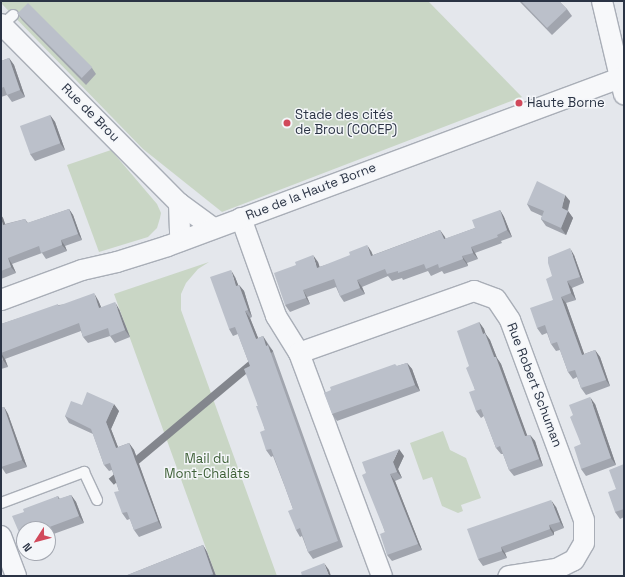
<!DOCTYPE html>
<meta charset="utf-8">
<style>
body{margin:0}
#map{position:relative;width:625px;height:577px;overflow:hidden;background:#e4e7ec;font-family:"Space Grotesk",sans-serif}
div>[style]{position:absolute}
.green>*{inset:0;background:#c9d6c5}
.roads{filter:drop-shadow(1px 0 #a9aeb7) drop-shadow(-1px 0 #a9aeb7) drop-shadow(0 1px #a9aeb7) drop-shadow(0 -1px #a9aeb7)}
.service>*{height:10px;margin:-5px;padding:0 5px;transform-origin:5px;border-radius:5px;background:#f7f8fa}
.minor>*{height:20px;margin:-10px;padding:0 10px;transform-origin:10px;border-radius:10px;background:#f7f8fa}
.wall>*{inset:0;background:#a1a5ae}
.shaded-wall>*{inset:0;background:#83868d;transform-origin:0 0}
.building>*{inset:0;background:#bbc0ca;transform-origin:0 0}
.dots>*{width:11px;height:11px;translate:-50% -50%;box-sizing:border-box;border:2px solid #f4f6f9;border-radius:50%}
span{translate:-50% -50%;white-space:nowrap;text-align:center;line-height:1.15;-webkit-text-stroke:3px #f4f6f9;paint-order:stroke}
.poi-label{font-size:13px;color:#2b3445}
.left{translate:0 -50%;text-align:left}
.street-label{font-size:13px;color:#2b3445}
.park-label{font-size:13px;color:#3f6138}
.frame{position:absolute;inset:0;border:2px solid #2b3445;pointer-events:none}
.north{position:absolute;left:16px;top:521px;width:40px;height:40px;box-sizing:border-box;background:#f4f6f9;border:1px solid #a4a8b1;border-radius:50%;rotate:234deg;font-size:11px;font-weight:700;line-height:16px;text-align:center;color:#2b3445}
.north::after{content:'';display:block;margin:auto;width:14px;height:18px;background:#d1495b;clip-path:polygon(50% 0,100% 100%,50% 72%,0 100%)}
</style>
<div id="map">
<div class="green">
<i style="clip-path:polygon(1px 1px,428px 1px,522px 97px,222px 212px,143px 149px,1px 3px)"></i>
<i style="clip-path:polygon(111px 150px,157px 204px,161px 213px,160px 218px,157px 228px,148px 237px,99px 252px,67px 165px)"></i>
<i style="clip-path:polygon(209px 262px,198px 269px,186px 283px,181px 294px,181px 310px,277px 576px,216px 576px,114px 294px)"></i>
<i style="clip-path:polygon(443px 431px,450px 450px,466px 458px,481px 498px,461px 505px,463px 511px,458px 513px,442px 506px,432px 477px,423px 480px,410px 443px)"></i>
</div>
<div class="roads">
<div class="service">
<i style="left:2px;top:25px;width:15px;rotate:-42deg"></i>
<i style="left:1px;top:503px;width:89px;rotate:-20.5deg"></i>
<i style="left:84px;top:472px;width:31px;rotate:65deg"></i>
</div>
<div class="minor">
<i style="left:602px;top:1px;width:96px;rotate:76.7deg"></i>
<i style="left:1px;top:24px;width:252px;rotate:45.2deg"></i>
<i style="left:179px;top:203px;width:42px;rotate:36.3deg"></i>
<i style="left:179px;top:203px;width:38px;rotate:88deg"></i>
<i style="left:241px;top:218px;width:104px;rotate:70.3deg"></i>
<i style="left:276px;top:316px;width:44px;rotate:58.1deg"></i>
<i style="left:299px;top:353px;width:238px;rotate:69.6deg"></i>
<i style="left:1px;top:300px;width:86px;rotate:-20.3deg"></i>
<i style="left:82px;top:270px;width:36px;rotate:-13deg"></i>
<i style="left:117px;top:262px;width:53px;rotate:-17.4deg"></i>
<i style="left:168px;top:246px;width:482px;rotate:-20.4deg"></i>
<i style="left:299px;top:353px;width:186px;rotate:-19.5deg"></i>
<i style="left:474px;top:291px;width:23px;rotate:20deg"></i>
<i style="left:496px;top:299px;width:25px;rotate:56deg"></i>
<i style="left:510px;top:320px;width:213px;rotate:69.7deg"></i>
<i style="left:584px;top:520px;width:23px;rotate:90deg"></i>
<i style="left:584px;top:543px;width:20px;rotate:120deg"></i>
<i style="left:574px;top:560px;width:20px;rotate:153deg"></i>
<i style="left:556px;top:569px;width:48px;rotate:171.5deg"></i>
<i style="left:1px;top:536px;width:43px;rotate:69.4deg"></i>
</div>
</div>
<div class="wall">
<i style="clip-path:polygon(519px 1px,559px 1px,567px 9px,572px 16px,552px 35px)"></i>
<i style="clip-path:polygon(17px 13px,92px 68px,96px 74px,86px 85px,22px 20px)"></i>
<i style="clip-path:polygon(9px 58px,14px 65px,25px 97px,12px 102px,7px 95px,1px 97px,1px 61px)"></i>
<i style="clip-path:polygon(50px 115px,55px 122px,65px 150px,35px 161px,30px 154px)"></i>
<i style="clip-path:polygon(570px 201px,568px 211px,573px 218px,566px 235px,546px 226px,541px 219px,542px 216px,531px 211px,527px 204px)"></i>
<i style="clip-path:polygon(69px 209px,73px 215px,82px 240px,65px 246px,67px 251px,46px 259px,42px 253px,12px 264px,16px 273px,1px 279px,1px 215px,3px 218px,5px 224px,25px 219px,28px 223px)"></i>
<i style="clip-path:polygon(500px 210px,504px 217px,512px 237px,501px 241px,502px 243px,475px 253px,478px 259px,467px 263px,468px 266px,444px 274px,442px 271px,431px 276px,428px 271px,403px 280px,402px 278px,392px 281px,388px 276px,362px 287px,365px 294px,344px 302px,340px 296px,336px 287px,307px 297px,310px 304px,290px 312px,285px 305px,318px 262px,319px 267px,371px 251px,373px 255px,440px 230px,445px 239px,475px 228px)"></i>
<i style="clip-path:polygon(574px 255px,584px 283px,572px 288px,576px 300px,566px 303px,584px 354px,595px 350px,600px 357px,610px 386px,586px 395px,581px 388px,577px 377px,573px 379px,568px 372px,560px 350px,556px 351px,551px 344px,547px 333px,542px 335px,537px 328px,553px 300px,552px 276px)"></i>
<i style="clip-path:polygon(235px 277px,238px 285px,239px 285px,244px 291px,252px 317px,250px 318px,258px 338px,263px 336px,273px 351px,343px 547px,313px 559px,308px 552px,302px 536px,300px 537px,296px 530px,293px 509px,285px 487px,273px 456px,271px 457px,266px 450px,265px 430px,258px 406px,250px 366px,238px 334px,233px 336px,229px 329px)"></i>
<i style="clip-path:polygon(98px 300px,101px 307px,119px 309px,130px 337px,115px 343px,110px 336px,88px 343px,83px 337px,81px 331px,5px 359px,8px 367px,1px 369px,1px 324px,59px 305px)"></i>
<i style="clip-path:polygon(479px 322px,484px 329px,485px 333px,490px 340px,497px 358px,501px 364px,527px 436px,530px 435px,535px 441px,543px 466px,514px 476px,509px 470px,503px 454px,501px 454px,496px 448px,484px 416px,481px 418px,476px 411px,475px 390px,469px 366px)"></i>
<i style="clip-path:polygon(407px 363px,412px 369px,420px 391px,337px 421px,332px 414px,397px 366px)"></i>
<i style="clip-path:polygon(595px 404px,616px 465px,586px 476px,581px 469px,581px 444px,573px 415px)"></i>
<i style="clip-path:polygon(82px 405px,119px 411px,111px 429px,118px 447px,129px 443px,134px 450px,162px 528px,139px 537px,134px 530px,130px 519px,127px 520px,122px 513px,119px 491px,112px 470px,109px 471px,104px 465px,93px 434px,69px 423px,65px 416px)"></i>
<i style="clip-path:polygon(4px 407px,8px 414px,27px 467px,6px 474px,2px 468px,1px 468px,1px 408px)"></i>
<i style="clip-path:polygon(404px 456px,398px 469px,402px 478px,395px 481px,422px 550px,392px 561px,387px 555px,385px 532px,366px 473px)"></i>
<i style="clip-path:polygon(624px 464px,624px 517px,620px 519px,615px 512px,616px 489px)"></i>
<i style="clip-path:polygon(71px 495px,76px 502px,84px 523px,48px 536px,48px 529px,24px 529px,24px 542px,21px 537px,24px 512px,58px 496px,60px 499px)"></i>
<i style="clip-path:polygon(556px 507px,564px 528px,554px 532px,554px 535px,505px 553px,507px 558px,483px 566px,478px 559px)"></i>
<i style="clip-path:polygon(203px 545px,207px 552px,216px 576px,125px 576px)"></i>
</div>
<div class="shaded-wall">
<i style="clip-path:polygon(9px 58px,14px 65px,25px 97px,20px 90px)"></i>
<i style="clip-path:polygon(50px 115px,55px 122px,65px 150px,60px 143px)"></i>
<i style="clip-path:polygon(565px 195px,570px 201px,566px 215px,562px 208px)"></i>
<i style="clip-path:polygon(69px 209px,73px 215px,82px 240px,78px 234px)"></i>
<i style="clip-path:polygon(500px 210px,504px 217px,512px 237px,507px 230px)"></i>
<i style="clip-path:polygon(568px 211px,573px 218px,566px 235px,561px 228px)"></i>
<i style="clip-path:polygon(1px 215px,3px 218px,8px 232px,3px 225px,1px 218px)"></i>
<i style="clip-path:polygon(440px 230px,445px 237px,448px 246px,444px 239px)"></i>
<i style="clip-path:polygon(61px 240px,65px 246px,67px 251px,62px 245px)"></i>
<i style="clip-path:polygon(367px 245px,371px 251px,375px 262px,371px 256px)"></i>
<i style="clip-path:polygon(471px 247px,475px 253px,478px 259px,473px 253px)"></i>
<i style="clip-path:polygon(570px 248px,574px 255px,584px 283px,580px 277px)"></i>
<i style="clip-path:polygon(313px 255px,318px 262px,322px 274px,317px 268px)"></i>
<i style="clip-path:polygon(462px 256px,467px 263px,468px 266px,463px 259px)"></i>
<i style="clip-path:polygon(8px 258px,12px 264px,16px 273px,11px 267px)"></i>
<i style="clip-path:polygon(231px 270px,235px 277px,241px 292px,236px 286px)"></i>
<i style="clip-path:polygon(357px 280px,362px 287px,365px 294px,360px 288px)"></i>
<i style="clip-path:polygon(567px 281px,572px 288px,576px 300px,571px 293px)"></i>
<i style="clip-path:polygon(239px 285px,244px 291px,252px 317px,248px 310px)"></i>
<i style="clip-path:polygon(303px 290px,307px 297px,310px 304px,306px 298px)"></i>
<i style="clip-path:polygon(94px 293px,98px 300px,104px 314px,99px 308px)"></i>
<i style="clip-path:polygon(561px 297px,566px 303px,587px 362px,582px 355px)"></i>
<i style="clip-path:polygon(115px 302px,119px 309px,130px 337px,125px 330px)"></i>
<i style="clip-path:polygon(245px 311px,250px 318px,261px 345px,256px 339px)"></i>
<i style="clip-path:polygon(479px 322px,484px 329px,488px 341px,483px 334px)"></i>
<i style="clip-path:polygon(485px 333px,490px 340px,497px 358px,501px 364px,530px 443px,525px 436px)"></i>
<i style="clip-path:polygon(263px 336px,267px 343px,271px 352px,266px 346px)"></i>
<i style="left:268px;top:345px;width:8px;height:208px;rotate:50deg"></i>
<i style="clip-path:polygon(595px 350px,600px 357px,610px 386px,606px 380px)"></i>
<i style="clip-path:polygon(1px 353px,5px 359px,8px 367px,3px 360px)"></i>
<i style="clip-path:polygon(407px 363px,412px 369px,420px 391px,415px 385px)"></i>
<i style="clip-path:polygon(590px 397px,595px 404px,616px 465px,611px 458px)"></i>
<i style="clip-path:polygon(114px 404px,119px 411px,111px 429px,121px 455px,116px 448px,106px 422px)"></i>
<i style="clip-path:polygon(4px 407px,8px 414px,27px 467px,22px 460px)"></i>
<i style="clip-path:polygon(530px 435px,535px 441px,543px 466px,539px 459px)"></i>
<i style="clip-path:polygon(129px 443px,134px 450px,162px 528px,158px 521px)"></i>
<i style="clip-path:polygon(399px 449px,404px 456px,398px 469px,402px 478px,397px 472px,393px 462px)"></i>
<i style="clip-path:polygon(390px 474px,395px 481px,422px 550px,418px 544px)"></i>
<i style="clip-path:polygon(71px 495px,76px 502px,84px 523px,79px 516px)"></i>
<i style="clip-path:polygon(551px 500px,556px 507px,564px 528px,560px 522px)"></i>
<i style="clip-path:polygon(549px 525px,554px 532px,554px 535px,550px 529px)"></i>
<i style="clip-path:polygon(203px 545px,207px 552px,216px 576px,214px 576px,213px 574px)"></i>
<i style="clip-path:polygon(501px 547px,505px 553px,507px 558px,502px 551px)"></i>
<i style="clip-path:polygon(324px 563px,329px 570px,331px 576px,329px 576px)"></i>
</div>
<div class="building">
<i style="clip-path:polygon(521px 1px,559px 1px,567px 9px,547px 28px)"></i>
<i style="left:28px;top:3px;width:91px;height:15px;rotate:45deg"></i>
<i style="clip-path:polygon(9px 58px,20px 90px,7px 95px,4px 87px,1px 88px,1px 61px)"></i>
<i style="left:50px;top:115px;width:30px;height:32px;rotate:70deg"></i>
<i style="clip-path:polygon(537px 181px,565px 195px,562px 208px,568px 211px,561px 228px,541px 219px,544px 211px,527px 204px)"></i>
<i style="clip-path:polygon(69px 209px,78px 234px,61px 240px,62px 245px,41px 253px,39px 246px,8px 258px,11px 267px,1px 271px,1px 218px,3px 225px,25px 219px,27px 223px)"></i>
<i style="clip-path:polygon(500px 210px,507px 230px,497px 235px,498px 237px,471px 247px,473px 253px,462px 256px,463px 259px,439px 268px,438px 264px,426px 269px,424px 264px,398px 273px,398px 271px,387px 274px,385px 269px,357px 280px,360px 288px,340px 296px,334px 279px,303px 290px,306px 298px,285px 305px,274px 273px,296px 265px,295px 262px,313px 255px,317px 268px,350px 255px,349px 252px,367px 245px,371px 256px,440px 230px,444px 239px,475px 228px,472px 220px)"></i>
<i style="clip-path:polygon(570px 248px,580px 277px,567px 281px,571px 293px,561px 297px,582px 355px,595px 350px,606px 380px,581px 388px,575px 370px,568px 372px,557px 342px,551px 344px,545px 325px,537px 328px,530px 308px,553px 300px,546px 279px,552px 276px,548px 263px,548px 257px)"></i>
<i style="clip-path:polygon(231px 270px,236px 286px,239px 285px,248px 310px,245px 311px,256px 339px,263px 336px,266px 346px,268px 345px,338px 541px,308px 552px,300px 528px,296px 530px,288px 511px,293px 509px,285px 487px,271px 449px,266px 450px,260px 432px,265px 430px,256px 406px,258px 406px,244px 369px,250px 366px,235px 327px,229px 329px,210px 277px)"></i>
<i style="clip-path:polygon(94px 293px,99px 308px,115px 302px,125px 330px,110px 336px,108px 328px,83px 337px,79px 323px,1px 353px,1px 324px,58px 304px,58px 306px)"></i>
<i style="clip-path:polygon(479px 322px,483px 334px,485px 333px,494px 357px,496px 357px,525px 436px,530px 435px,539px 459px,509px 470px,500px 446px,496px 448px,481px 409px,476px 411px,469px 392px,475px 390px,466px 368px,469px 366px,457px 331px)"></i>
<i style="clip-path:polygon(1px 354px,3px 360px,1px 361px)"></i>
<i style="clip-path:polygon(407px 363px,415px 385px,332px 414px,324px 393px,331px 390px,330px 387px,395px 364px,397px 366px)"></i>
<i style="clip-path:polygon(87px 392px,114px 404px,106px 422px,116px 448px,129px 443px,158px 521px,134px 530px,127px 512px,122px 513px,114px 492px,119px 491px,110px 463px,104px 465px,91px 429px,65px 416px,71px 401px,82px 405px)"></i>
<i style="clip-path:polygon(590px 397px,611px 458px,581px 469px,574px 447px,581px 444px,570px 417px,573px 415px,569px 405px)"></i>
<i style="clip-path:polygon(4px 407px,22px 460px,1px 467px,1px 408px)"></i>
<i style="clip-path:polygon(399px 449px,393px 462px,397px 472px,390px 474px,418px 544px,387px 555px,380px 534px,385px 532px,362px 475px,366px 473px,362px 462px)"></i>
<i style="clip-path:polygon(624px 464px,624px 509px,615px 512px,608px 492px,616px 489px,609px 470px)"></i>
<i style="clip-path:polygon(71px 495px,79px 516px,44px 529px,24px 529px,24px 536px,21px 537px,12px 516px,24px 512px,23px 509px,58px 496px,58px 499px)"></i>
<i style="clip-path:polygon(551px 500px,560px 522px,549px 525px,550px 529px,501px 547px,502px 551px,478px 559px,467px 529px)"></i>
<i style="clip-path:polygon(203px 545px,213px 574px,207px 576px,125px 576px)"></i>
<i style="clip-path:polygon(324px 563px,329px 576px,302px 576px,301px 572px)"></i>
</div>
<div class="dots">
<i style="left:519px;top:103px;background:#d1495b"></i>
<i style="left:287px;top:123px;background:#d1495b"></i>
</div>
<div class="poi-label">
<span class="left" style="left:527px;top:103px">Haute Borne</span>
<span class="left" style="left:295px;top:123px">Stade des cités<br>de Brou (COCEP)</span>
</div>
<div class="street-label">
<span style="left:90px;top:113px;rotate:45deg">Rue de Brou</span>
<span style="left:311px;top:192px;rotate:-21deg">Rue de la Haute Borne</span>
<span style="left:534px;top:385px;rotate:69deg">Rue Robert Schuman</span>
</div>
<div class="park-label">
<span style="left:207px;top:467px">Mail du<br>Mont-Chalâts</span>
</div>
<div class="frame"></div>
<div class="north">N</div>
</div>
